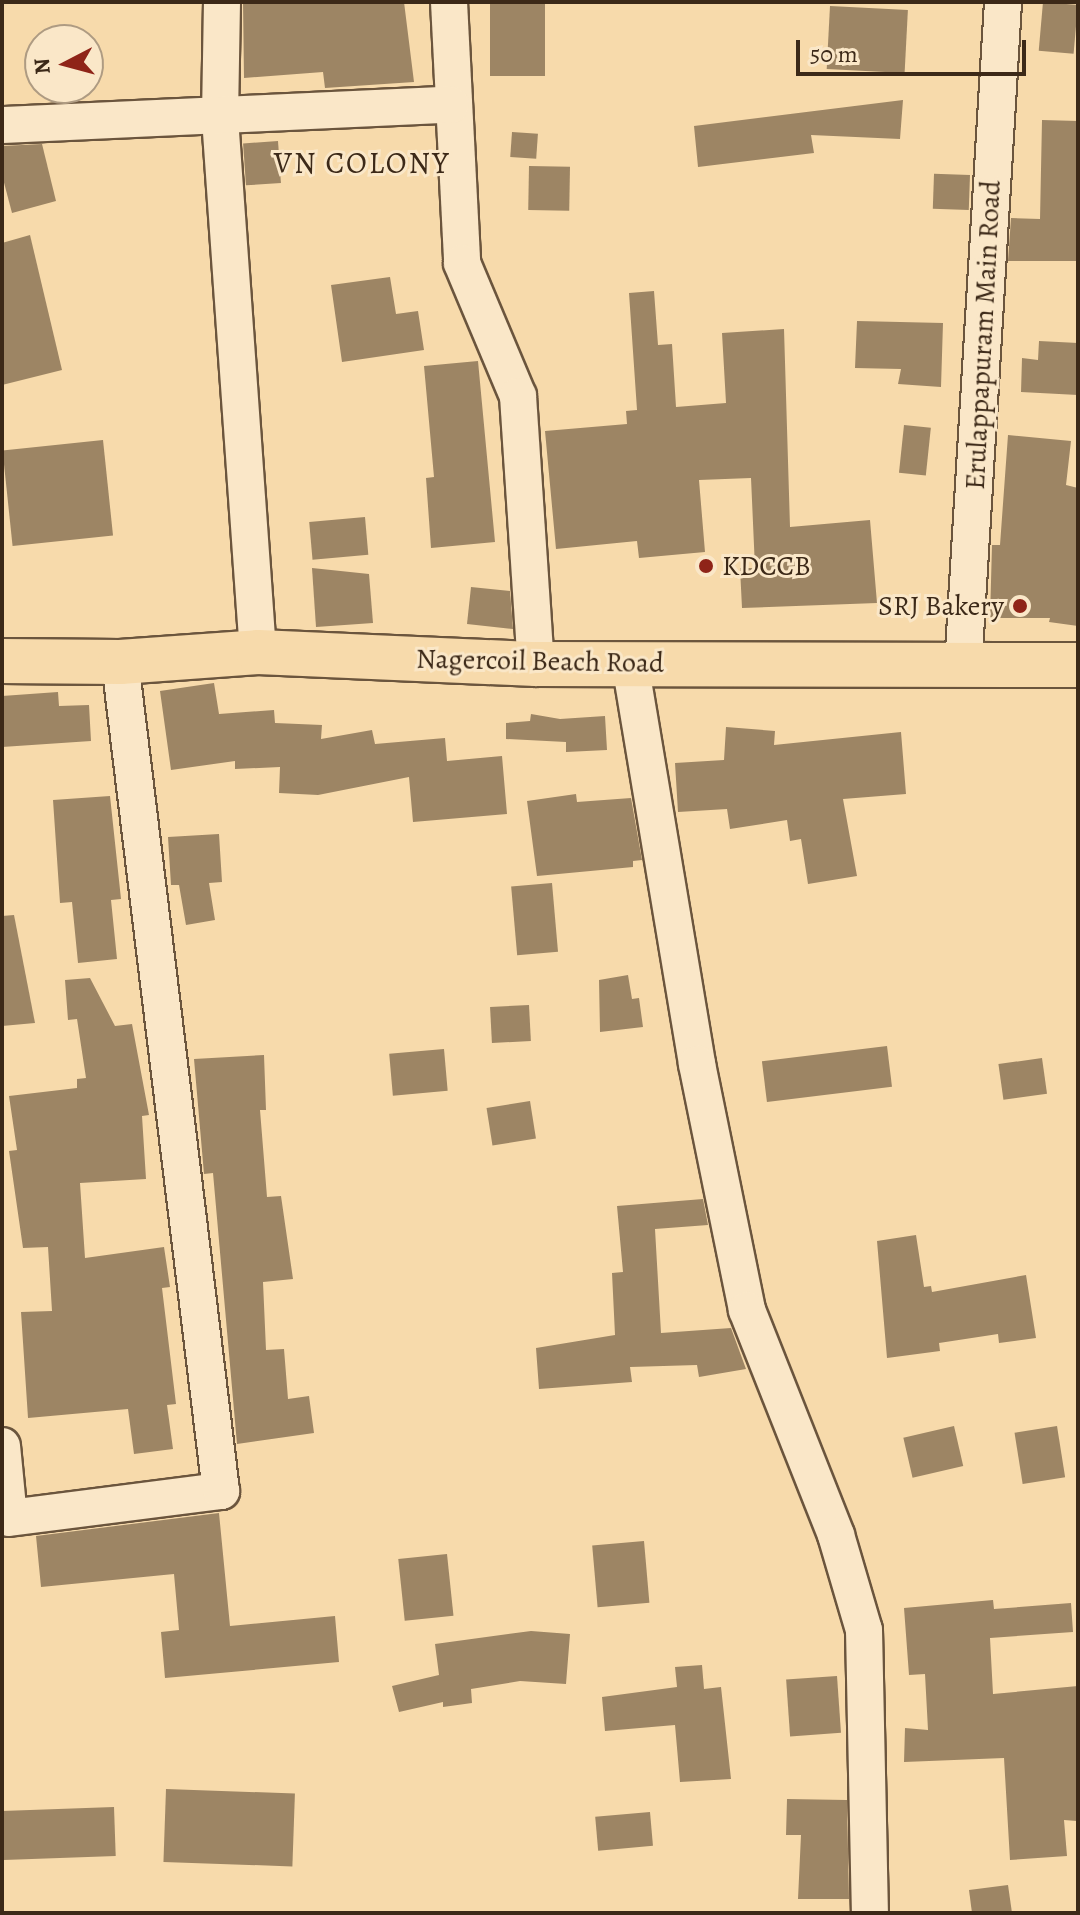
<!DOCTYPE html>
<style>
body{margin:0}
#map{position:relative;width:1080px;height:1915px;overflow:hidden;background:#f7daab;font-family:Alegreya,serif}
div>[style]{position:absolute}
.building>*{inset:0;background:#9d8564;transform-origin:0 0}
.roads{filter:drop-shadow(2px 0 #6b553d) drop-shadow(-2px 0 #6b553d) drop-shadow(0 2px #6b553d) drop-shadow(0 -2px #6b553d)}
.minor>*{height:36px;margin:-18px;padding:0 18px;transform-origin:18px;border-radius:18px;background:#fae7c8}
.major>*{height:44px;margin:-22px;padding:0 22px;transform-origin:22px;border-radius:22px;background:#f7daab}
.dots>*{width:22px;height:22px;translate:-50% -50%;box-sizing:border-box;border:4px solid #fae7c8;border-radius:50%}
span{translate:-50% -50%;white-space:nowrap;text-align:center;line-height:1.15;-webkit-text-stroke:6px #fae7c8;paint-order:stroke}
.street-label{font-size:28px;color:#3c2918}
.poi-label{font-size:28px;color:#3c2918}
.left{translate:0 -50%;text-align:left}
.right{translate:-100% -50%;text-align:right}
.neighbourhood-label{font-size:30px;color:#3c2918;letter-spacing:2px}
.frame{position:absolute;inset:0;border:4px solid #3c2918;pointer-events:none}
.north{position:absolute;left:24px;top:24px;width:80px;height:80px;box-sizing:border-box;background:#fae7c8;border:2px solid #ae9b82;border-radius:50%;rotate:264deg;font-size:22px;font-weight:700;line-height:32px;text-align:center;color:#3c2918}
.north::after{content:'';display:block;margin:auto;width:28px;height:36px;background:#8f2418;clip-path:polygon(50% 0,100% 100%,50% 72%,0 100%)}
.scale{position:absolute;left:796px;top:40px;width:230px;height:36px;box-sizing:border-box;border:4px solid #3c2918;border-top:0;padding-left:10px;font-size:24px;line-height:28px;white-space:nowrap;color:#3c2918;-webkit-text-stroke:6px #fae7c8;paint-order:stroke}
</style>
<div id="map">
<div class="building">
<i style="clip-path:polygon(243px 2px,404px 2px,414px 82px,325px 88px,323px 72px,244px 78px)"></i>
<i style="left:490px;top:2px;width:55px;height:74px"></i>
<i style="left:1043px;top:2px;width:35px;height:49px;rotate:5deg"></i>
<i style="left:830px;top:6px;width:78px;height:63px;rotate:3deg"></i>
<i style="clip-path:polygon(903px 100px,900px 139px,811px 135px,814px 153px,698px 167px,694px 126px)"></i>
<i style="clip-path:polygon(1042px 120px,1078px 121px,1078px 261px,1008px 261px,1011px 218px,1040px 219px)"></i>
<i style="left:512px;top:132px;width:26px;height:25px;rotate:4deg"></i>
<i style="left:278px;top:141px;width:42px;height:35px;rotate:86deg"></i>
<i style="clip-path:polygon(42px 144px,56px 201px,12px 213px,2px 175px,2px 146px)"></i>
<i style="left:529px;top:166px;width:41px;height:44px;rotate:1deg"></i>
<i style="left:970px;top:175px;width:35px;height:36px;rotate:92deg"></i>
<i style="clip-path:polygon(30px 235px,62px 370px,2px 385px,2px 243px)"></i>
<i style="clip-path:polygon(390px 277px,396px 314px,418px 311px,424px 350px,342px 362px,331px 285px)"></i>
<i style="clip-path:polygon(654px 291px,658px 345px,672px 344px,676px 407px,726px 403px,722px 333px,784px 329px,790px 527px,870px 520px,877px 603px,742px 608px,740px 568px,755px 568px,751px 478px,699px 480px,705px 552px,639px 558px,637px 541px,556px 549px,545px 431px,627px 424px,626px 411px,637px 410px,629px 293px)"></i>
<i style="clip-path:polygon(857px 321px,943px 323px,941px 387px,898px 384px,901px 369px,855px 368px)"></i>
<i style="clip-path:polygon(1039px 341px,1078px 343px,1078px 395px,1021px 392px,1022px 358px,1038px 360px)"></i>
<i style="clip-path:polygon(478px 361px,495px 542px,431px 548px,426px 478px,434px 477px,424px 366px)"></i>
<i style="left:904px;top:425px;width:27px;height:48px;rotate:6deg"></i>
<i style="clip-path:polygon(1008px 435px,1071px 441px,1066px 485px,1078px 488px,1078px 626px,1049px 622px,1050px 618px,990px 618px,992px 545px,1000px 545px)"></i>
<i style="left:103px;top:440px;width:96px;height:101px;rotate:84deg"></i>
<i style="left:365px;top:517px;width:38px;height:56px;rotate:85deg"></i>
<i style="clip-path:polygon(312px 568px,369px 574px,373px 623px,316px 627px)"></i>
<i style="clip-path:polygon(471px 587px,510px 591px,513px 629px,467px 624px)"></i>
<i style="clip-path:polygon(214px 683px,219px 714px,274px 710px,275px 723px,322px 725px,321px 739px,372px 730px,375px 744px,445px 738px,447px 761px,502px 756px,507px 814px,413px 822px,409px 777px,318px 795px,279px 793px,280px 767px,235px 769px,235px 761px,171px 770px,160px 691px)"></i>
<i style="clip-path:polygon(58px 692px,59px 706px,89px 705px,91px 741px,2px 747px,2px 696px)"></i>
<i style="clip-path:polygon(531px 714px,560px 719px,605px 716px,607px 750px,566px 752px,566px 742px,506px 739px,506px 723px,530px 721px)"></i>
<i style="clip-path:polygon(726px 727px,775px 731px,774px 745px,901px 732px,906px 794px,843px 799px,857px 876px,808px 884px,801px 839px,790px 841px,787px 820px,730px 829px,727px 809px,678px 812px,675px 763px,724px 760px)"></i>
<i style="clip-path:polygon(576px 794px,577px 802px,631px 798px,642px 860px,633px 861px,633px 867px,537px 876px,527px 801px)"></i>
<i style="clip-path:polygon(110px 796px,121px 899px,111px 900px,117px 959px,78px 963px,72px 902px,60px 903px,53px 800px)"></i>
<i style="clip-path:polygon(219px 834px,222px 882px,209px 883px,215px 920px,186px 925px,179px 885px,171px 885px,168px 837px)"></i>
<i style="left:552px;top:883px;width:69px;height:41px;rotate:85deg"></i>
<i style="clip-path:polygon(14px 915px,35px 1023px,2px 1026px,2px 916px)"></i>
<i style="clip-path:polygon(628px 975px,632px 999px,639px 998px,643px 1027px,600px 1032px,599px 980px)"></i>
<i style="clip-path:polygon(90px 978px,115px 1026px,132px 1024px,149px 1115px,142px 1116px,146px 1179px,80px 1183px,85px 1258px,164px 1247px,170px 1287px,162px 1288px,176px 1404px,167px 1405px,173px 1449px,134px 1454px,128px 1409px,28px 1418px,21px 1312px,52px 1311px,48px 1247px,23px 1248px,9px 1151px,17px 1150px,9px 1096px,77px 1088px,77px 1079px,86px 1078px,77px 1019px,68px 1020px,65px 980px)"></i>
<i style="left:529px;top:1005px;width:36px;height:39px;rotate:87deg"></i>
<i style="left:887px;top:1046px;width:41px;height:126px;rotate:83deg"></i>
<i style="left:444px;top:1049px;width:42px;height:55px;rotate:85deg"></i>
<i style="clip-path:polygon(264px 1055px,266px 1110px,260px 1110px,267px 1197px,281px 1196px,293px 1279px,263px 1282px,266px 1350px,284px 1349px,288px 1399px,309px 1396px,314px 1433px,237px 1444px,213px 1173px,204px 1174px,194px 1059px)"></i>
<i style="left:1042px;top:1058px;width:36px;height:44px;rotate:82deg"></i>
<i style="left:530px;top:1101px;width:38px;height:44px;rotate:81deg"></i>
<i style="clip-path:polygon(703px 1199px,708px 1225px,655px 1229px,661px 1333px,731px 1328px,746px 1369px,699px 1377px,697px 1365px,630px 1367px,632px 1382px,539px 1389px,536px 1348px,615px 1335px,612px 1273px,623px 1272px,617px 1206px)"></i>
<i style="clip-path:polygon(916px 1235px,924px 1287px,931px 1286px,932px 1292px,1026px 1275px,1036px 1338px,999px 1343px,998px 1334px,939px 1343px,940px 1351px,887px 1358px,877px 1241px)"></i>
<i style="left:954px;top:1426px;width:41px;height:52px;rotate:77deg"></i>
<i style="left:1057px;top:1426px;width:52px;height:43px;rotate:81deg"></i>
<i style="clip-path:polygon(219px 1513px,230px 1626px,335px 1616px,339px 1662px,165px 1678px,161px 1632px,179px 1630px,174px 1574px,41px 1587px,36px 1536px)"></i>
<i style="left:644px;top:1541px;width:62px;height:52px;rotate:85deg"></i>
<i style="left:447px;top:1554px;width:62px;height:49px;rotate:84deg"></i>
<i style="clip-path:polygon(993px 1600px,994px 1609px,1071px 1603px,1073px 1632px,990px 1638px,993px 1694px,1078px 1686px,1077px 1821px,1064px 1820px,1067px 1856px,1010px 1860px,1004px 1758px,904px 1762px,905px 1728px,928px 1730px,925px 1674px,909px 1675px,904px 1608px)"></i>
<i style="clip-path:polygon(531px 1631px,570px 1634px,566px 1684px,520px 1681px,471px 1689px,472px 1703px,443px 1707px,443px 1702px,399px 1712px,392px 1686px,439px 1675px,435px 1644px)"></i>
<i style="clip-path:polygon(702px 1665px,704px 1689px,721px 1687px,731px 1779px,680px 1782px,675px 1725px,605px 1731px,602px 1697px,677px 1687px,675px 1667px)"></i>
<i style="left:837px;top:1676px;width:57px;height:51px;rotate:86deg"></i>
<i style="left:166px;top:1789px;width:129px;height:73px;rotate:2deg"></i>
<i style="clip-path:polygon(787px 1799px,847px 1800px,849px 1899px,798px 1899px,801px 1835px,786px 1835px)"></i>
<i style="left:114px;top:1807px;width:49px;height:112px;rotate:88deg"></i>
<i style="left:650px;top:1812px;width:34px;height:55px;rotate:85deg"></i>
<i style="clip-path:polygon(1008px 1885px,1012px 1913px,972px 1913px,969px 1890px)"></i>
</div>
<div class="roads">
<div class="minor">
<i style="left:222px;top:2px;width:116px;rotate:91deg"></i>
<i style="left:220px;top:118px;width:535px;rotate:85.93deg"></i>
<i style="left:449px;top:2px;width:261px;rotate:87.1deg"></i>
<i style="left:462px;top:263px;width:144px;rotate:67.2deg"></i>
<i style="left:518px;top:396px;width:269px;rotate:86.2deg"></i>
<i style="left:2px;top:125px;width:449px;rotate:-2.6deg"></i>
<i style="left:630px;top:663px;width:407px;rotate:80.5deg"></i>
<i style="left:697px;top:1064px;width:251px;rotate:78.5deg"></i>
<i style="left:747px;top:1310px;width:242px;rotate:68.4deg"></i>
<i style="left:836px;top:1535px;width:99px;rotate:73.6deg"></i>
<i style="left:864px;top:1630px;width:283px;rotate:88.8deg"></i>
<i style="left:963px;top:668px;width:667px;rotate:-86.56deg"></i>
<i style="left:2px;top:1446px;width:72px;rotate:84.4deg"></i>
<i style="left:9px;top:1518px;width:214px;rotate:-7.3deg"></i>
<i style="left:221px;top:1491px;width:835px;rotate:-96.95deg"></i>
</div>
<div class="major">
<i style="left:2px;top:661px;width:118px;rotate:0.5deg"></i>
<i style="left:120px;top:662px;width:138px;rotate:-4.1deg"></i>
<i style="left:258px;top:652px;width:278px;rotate:2.5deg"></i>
<i style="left:536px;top:664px;width:542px;rotate:0.11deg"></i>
</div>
</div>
<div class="dots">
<i style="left:706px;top:566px;background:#8f2418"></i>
<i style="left:1020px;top:606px;background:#8f2418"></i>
</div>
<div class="street-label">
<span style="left:983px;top:335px;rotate:-87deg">Erulappapuram Main Road</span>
<span style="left:540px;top:661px;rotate:1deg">Nagercoil Beach Road</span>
</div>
<div class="poi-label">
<span class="left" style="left:722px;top:566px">KDCCB</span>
<span class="right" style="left:1004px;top:606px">SRJ Bakery</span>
</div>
<div class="neighbourhood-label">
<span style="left:362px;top:163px">VN COLONY</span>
</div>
<div class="frame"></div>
<div class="north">N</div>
<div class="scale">50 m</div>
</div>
